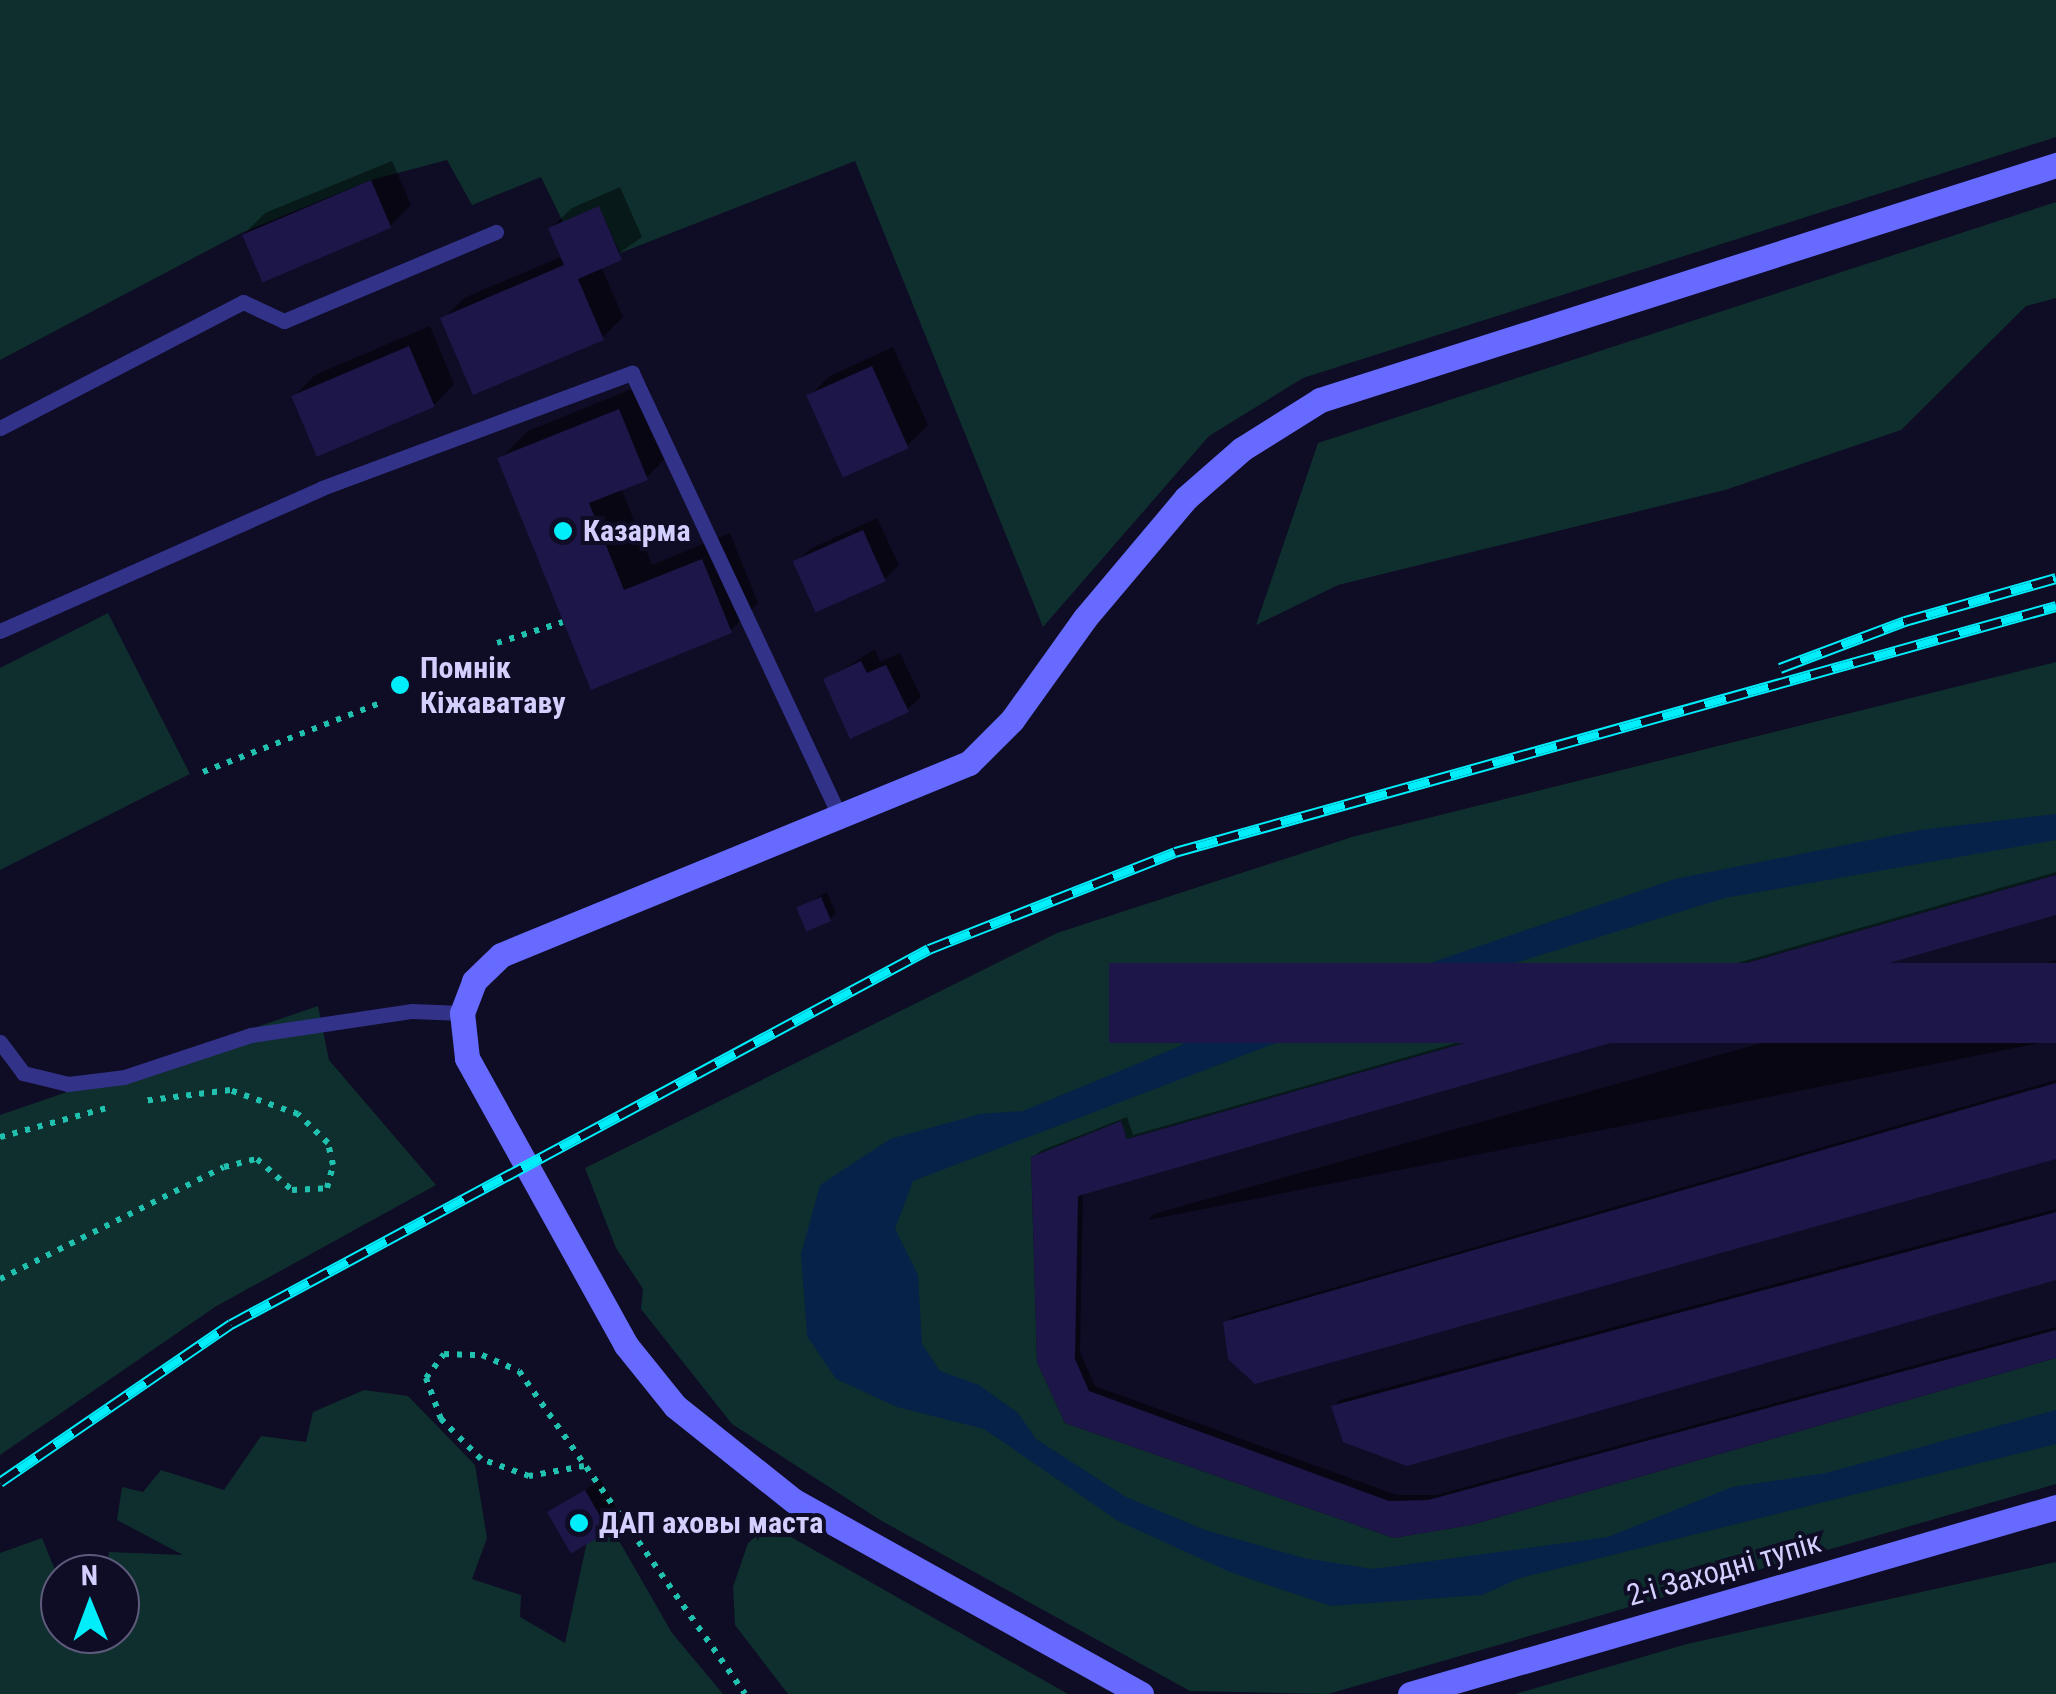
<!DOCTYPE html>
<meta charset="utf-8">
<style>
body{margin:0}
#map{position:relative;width:2056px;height:1694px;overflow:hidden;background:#0f0c25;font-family:"Roboto Condensed",sans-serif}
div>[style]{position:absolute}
.green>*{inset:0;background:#0e2f2d}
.water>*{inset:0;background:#062249}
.shadow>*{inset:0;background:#0007}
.building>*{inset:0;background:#1d1648;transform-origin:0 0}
.path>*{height:6px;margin-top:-3px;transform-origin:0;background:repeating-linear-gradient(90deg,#21c1b0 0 5px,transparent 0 13px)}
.lane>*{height:15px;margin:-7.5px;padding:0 7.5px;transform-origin:7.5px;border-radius:7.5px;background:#323289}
.secondary>*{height:25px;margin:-12.5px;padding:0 12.5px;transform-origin:12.5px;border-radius:12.5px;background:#666aff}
.rail>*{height:11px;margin-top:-5.5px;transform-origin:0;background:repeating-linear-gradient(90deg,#0f0c25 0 22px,#00edfa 0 44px);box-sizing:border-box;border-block:2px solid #00edfa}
.dots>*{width:28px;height:28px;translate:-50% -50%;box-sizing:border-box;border:5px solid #0f0c25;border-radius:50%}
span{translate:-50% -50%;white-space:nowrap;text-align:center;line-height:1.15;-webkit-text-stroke:8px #0f0c25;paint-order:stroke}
.poi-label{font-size:30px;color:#d3cfff;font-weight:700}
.left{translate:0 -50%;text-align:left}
.street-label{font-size:30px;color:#d3cfff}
.north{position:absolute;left:40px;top:1554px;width:100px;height:100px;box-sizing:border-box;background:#0f0c25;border:2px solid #5d5a7c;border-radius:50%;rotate:359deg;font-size:28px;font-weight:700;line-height:40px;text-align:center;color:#d3cfff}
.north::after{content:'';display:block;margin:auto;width:35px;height:45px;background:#00edfa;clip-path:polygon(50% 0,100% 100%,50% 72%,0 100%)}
</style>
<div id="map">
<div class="green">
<i style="clip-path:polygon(0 0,2056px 0,2056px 137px,1303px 378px,1209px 436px,1043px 627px,855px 161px,620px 253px,599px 207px,563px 222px,541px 177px,472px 205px,447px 160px,371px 180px,241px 233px,0 360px)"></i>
<i style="clip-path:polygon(2056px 202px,2056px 298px,2026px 306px,1901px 430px,1725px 490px,1338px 585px,1256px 625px,1318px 443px)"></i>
<i style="clip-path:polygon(108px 613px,190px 774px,0 870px,0 668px)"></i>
<i style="clip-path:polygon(2056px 662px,2056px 875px,1127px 1139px,1120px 1122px,1031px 1157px,1037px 1362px,1065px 1423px,1394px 1538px,1471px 1525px,2056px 1358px,2056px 1484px,1328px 1694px,1190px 1691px,880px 1520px,732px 1424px,641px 1309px,643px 1289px,616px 1248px,585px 1168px,1057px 933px,1352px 837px)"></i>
<i style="clip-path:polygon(318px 1006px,329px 1060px,436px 1185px,215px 1307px,0 1455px,0 1115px)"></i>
<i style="clip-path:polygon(364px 1390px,408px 1396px,475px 1465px,487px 1538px,472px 1579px,521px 1595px,520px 1617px,565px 1643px,591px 1523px,610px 1525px,672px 1633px,723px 1694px,0 1694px,0 1553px,42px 1538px,60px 1582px,60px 1634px,120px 1634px,120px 1574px,106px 1574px,109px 1552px,183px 1555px,117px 1520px,122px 1487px,143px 1492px,161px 1470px,224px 1490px,261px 1436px,306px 1442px,313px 1412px)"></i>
<i style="clip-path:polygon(770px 1525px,1068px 1694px,788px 1694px,735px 1625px,733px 1587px,748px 1543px)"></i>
<i style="clip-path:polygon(2056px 1562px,2056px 1694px,1515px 1694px,1687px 1644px)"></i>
</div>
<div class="water">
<i style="clip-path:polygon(2056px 814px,2056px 840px,1725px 898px,1363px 1010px,913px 1181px,895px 1229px,918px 1275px,922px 1344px,940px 1371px,979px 1385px,1018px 1413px,1036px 1439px,1126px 1497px,1205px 1530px,1304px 1558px,1373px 1569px,1608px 1537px,1732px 1487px,1826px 1473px,2056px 1410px,2056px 1444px,1520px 1578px,1482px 1595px,1331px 1606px,1230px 1572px,1118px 1521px,984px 1429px,897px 1407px,836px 1379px,807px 1336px,801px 1254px,820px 1185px,890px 1139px,980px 1114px,1023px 1111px,1180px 1046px,1214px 1022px,1299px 1008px,1675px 879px,1920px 830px)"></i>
</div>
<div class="shadow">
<i style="clip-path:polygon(392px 161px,411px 205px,390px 226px,244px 234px,265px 213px)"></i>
<i style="clip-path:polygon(620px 187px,642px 237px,601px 266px,623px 317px,602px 338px,443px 319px,464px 298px,563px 256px,551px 228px,572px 208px)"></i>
<i style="clip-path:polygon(430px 326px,454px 384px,434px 405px,294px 396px,315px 375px)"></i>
<i style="clip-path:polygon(893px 347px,928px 425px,907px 446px,809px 396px,830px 376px)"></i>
<i style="clip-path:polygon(646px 383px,674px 450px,646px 478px,621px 488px,652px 565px,730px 533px,758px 603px,730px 631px,593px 687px,500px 459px,528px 431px)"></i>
<i style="clip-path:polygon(877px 518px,899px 565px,885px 579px,796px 563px,810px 549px)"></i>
<i style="clip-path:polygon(875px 649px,880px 662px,900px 653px,921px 697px,907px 710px,826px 680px)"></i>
<i style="clip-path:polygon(2056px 872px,2056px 912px,1083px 1192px,1080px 1352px,1095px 1386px,1397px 1495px,1436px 1495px,2056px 1327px,2056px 1355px,1470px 1523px,1067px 1421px,1033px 1158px,1040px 1151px,1127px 1117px,1133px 1135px)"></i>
<i style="clip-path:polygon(827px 892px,836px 913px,830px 919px,799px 908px)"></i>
<i style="clip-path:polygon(2056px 960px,2056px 1040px,1148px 1220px,1154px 1214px)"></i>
<i style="clip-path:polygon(2056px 1080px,2056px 1156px,1226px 1323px,1232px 1317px)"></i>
<i style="clip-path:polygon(2056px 1209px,2056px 1277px,1334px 1407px,1340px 1400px)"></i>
<i style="clip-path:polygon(600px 1479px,621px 1516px,607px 1530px,552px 1515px)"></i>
</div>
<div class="building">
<i style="left:371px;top:180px;width:52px;height:140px;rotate:67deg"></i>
<i style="clip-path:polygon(599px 206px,622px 260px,578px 279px,604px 340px,473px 395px,440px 318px,564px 265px,548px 228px)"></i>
<i style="left:409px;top:346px;width:66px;height:128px;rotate:67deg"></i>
<i style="left:872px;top:366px;width:90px;height:72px;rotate:66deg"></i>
<i style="clip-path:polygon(619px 409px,648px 480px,589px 503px,624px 590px,702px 559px,732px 633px,591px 690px,497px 458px)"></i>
<i style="left:863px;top:530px;width:56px;height:77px;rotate:66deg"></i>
<i style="clip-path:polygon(861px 661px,867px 673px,886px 665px,909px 712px,850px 739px,823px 679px)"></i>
<i style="clip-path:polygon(2056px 875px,2056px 915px,1078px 1196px,1075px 1359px,1089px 1391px,1389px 1501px,1428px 1500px,2056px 1330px,2056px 1358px,1471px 1525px,1394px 1538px,1065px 1423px,1037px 1362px,1031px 1157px,1121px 1121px,1127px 1139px)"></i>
<i style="left:821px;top:897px;width:26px;height:27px;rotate:67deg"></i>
<i style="left:2056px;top:963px;width:80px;height:947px;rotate:90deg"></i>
<i style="clip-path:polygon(2056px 1083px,2056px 1159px,1255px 1384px,1228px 1359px,1223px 1322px)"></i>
<i style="clip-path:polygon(2056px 1212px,2056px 1280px,1407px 1466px,1343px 1442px,1331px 1406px)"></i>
<i style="left:585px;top:1490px;width:48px;height:44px;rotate:60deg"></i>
</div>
<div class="path">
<i style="left:497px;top:643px;width:69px;rotate:-17.7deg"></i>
<i style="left:203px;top:772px;width:190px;rotate:-21.3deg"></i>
<i style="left:0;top:1137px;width:111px;rotate:-15.2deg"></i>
<i style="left:0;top:1279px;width:250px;rotate:-26.6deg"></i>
<i style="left:224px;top:1167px;width:34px;rotate:-14deg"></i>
<i style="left:257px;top:1159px;width:47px;rotate:41.5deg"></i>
<i style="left:292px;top:1190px;width:35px;rotate:-3deg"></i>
<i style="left:327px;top:1188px;width:24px;rotate:-75deg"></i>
<i style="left:333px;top:1165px;width:23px;rotate:-103deg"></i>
<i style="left:328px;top:1143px;width:42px;rotate:-136deg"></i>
<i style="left:298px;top:1114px;width:72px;rotate:-160.6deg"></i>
<i style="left:230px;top:1090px;width:88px;rotate:172.8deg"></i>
<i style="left:584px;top:1466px;width:56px;rotate:169.7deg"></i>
<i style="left:529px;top:1476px;width:51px;rotate:-160.5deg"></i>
<i style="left:481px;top:1459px;width:57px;rotate:-135deg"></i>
<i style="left:441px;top:1419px;width:44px;rotate:-110.1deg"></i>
<i style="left:426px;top:1378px;width:30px;rotate:-53deg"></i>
<i style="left:444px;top:1354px;width:38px;rotate:2deg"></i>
<i style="left:482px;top:1355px;width:40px;rotate:23.4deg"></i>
<i style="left:519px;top:1371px;width:394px;rotate:55deg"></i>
</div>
<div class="lane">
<i style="left:0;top:428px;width:274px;rotate:-27.4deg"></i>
<i style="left:243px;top:302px;width:45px;rotate:24.9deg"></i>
<i style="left:284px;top:321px;width:230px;rotate:-22.8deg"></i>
<i style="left:0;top:631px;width:352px;rotate:-23.9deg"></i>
<i style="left:322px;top:488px;width:331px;rotate:-20.4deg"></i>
<i style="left:632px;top:373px;width:493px;rotate:64.9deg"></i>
<i style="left:0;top:1042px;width:39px;rotate:53deg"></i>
<i style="left:23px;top:1073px;width:46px;rotate:13.7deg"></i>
<i style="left:68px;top:1084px;width:56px;rotate:-7.1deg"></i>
<i style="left:124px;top:1077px;width:134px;rotate:-18.3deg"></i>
<i style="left:251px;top:1035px;width:163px;rotate:-8.5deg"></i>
<i style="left:412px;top:1011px;width:50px;rotate:2.3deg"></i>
</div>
<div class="secondary">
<i style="left:1141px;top:1694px;width:397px;rotate:-150.9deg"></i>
<i style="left:794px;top:1501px;width:152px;rotate:-141.4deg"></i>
<i style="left:675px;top:1406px;width:78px;rotate:-128.8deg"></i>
<i style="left:626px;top:1345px;width:328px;rotate:-119deg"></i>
<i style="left:467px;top:1058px;width:45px;rotate:-96.3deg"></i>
<i style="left:462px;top:1013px;width:34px;rotate:-69deg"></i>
<i style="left:474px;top:981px;width:37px;rotate:-44deg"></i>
<i style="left:501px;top:955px;width:506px;rotate:-22.31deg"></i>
<i style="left:969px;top:763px;width:61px;rotate:-45deg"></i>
<i style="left:1012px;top:720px;width:125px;rotate:-54.4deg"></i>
<i style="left:1085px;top:618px;width:157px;rotate:-49.9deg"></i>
<i style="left:1186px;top:498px;width:74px;rotate:-41.2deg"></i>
<i style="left:1242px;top:449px;width:92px;rotate:-32.1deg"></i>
<i style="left:1320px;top:400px;width:773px;rotate:-17.71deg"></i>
<i style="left:1410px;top:1694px;width:673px;rotate:-16.14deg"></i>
</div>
<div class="rail">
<i style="left:1780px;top:668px;width:134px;rotate:-20.6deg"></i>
<i style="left:1905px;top:621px;width:157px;rotate:-15.9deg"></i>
<i style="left:0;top:1482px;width:280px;rotate:-34.4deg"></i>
<i style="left:231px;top:1324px;width:792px;rotate:-28.25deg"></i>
<i style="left:929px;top:949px;width:264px;rotate:-21.5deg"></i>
<i style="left:1175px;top:852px;width:915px;rotate:-15.6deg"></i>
</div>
<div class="dots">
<i style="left:563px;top:531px;background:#00edfa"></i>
<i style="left:400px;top:685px;background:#00edfa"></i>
<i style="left:579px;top:1523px;background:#00edfa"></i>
</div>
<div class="poi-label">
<span class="left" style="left:583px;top:531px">Казарма</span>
<span class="left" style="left:420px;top:685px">Помнік<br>Кіжаватаву</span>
<span class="left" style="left:599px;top:1523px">ДАП аховы маста</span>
</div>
<div class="street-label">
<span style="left:1724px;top:1569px;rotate:-16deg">2-і Заходні тупік</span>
</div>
<div class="north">N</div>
</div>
